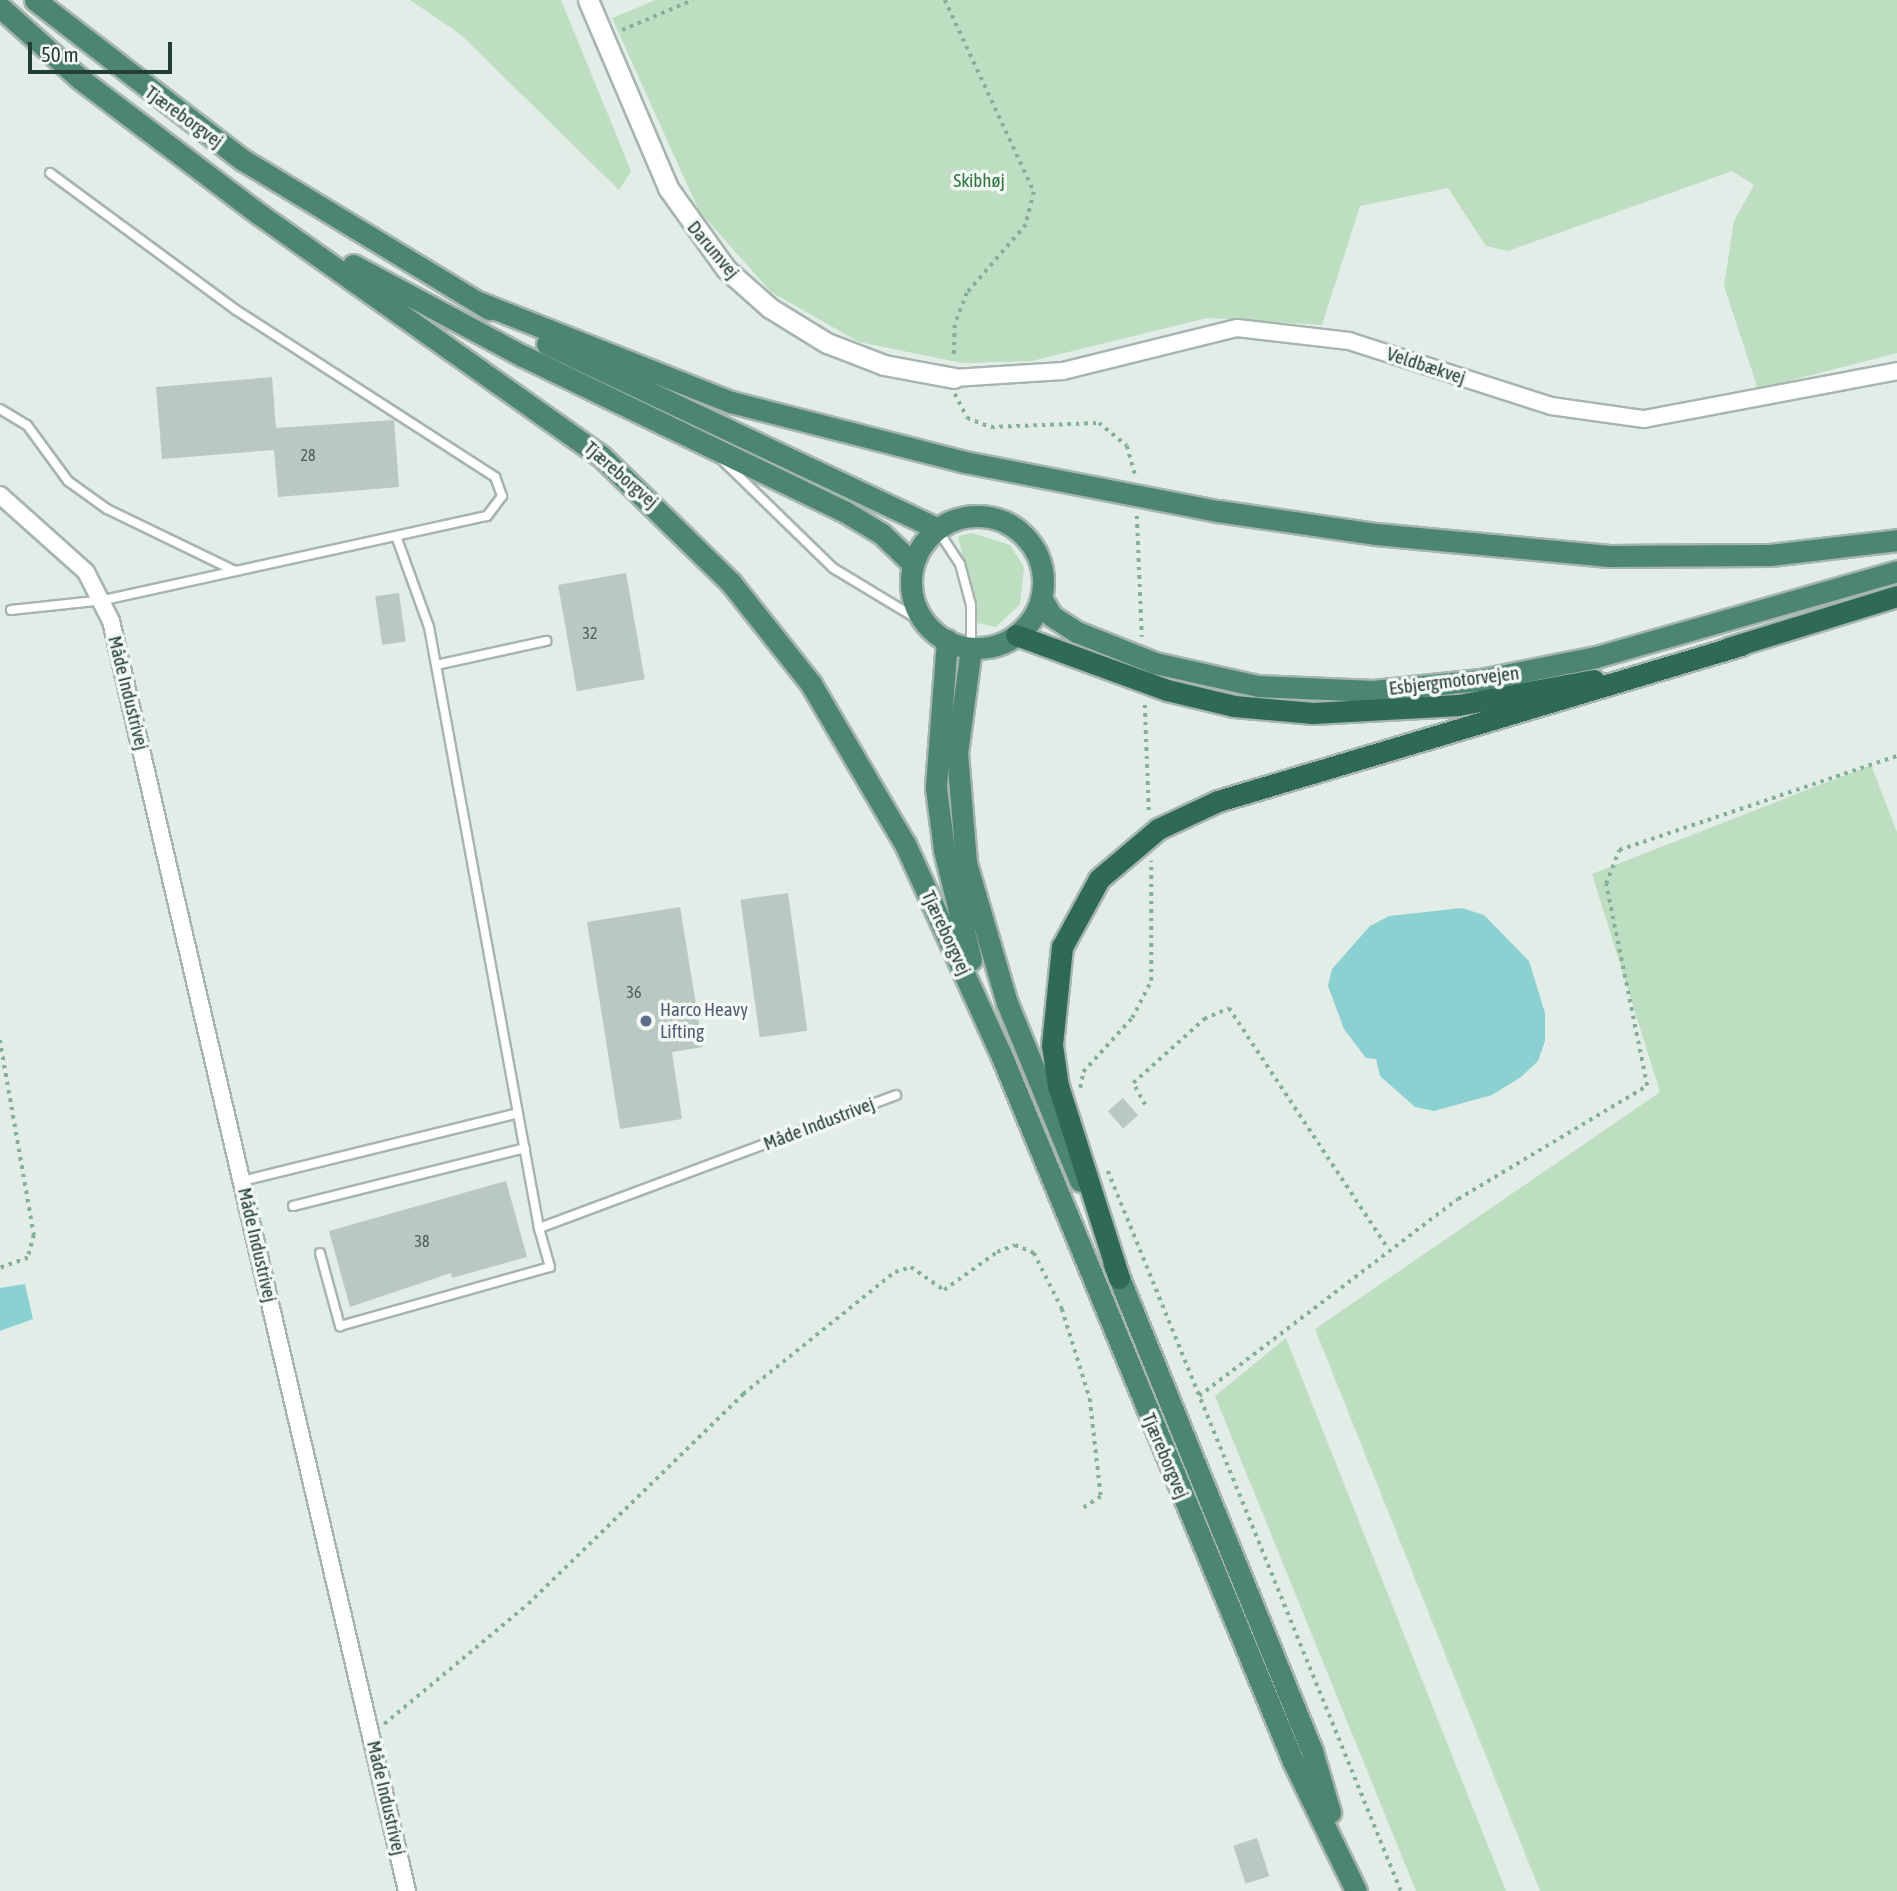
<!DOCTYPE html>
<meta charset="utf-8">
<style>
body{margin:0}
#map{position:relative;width:1897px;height:1891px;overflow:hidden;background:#e3ede7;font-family:"Asap Condensed",sans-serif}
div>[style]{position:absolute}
.green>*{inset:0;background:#bddec0}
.water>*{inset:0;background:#8cd1d1}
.building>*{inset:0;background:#b9c8c0;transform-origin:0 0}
.path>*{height:3.5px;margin-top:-1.75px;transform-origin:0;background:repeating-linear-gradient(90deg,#84b09b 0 3.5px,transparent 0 8.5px)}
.roads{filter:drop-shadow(2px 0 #a6b5ad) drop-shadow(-2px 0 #a6b5ad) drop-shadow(0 2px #a6b5ad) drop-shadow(0 -2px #a6b5ad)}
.service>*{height:8px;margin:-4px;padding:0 4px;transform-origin:4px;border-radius:4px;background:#fff}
.minor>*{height:16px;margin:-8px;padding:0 8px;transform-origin:8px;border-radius:8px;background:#fff}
.tertiary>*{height:19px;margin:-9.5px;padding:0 9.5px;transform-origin:9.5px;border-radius:9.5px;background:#fff}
.trunk>*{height:21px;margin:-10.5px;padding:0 10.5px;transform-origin:10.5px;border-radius:10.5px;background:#4c8670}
.trunk>.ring{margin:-10.5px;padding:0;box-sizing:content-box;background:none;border:21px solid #4c8670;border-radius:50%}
.motorway>*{height:21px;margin:-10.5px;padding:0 10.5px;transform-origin:10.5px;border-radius:10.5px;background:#2f6a55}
.dots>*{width:19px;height:19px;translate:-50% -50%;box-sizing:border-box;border:4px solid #f4f9f6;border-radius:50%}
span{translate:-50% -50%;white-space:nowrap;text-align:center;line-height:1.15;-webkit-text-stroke:7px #f4f9f6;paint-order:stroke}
.number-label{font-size:16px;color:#486056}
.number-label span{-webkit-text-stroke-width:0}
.street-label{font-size:19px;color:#233e33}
.park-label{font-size:19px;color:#2e753e}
.service-label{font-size:19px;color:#4e5e75}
.left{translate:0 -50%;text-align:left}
.scale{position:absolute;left:28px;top:42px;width:144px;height:32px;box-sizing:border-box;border:4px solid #233e33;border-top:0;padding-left:9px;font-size:21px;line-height:24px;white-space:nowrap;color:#233e33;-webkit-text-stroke:5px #f4f9f6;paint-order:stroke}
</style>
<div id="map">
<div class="green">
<i style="clip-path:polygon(410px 0,561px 0,631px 171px,619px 190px,460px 34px)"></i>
<i style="clip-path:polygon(656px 0,1897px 0,1897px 353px,1758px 389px,1724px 286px,1734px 221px,1754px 185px,1732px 171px,1508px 251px,1486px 246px,1448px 188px,1360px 206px,1322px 325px,1207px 318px,1032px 361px,962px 363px,859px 342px,771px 292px,699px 211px,612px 18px)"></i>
<i style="clip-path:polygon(972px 533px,1010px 545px,1024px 567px,1020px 604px,996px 627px,977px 623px,958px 536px)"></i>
<i style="clip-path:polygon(1871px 765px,1897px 832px,1897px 1891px,1540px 1891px,1315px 1329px,1660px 1092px,1592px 874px)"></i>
<i style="clip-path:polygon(1286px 1338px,1506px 1891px,1416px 1891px,1215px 1396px)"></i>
</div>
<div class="water">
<i style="clip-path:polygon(1462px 908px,1484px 915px,1529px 961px,1545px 1013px,1545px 1041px,1538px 1061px,1521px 1077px,1492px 1095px,1434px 1111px,1415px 1107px,1380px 1076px,1376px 1059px,1366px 1058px,1344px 1029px,1328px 986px,1332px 969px,1370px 926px,1389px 916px)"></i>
<i style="clip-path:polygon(25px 1284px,33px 1319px,0 1331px,0 1288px)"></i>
</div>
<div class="building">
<i style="clip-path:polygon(272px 377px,276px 428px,394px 420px,399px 487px,278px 497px,274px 450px,162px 459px,156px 387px)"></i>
<i style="left:626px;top:573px;width:108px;height:69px;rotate:80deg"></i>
<i style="left:399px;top:593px;width:49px;height:24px;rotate:82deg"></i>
<i style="left:788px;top:893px;width:139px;height:48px;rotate:82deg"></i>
<i style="clip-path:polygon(680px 907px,703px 1047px,672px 1052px,682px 1119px,620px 1129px,587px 922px)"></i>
<i style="left:1123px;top:1098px;width:23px;height:20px;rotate:49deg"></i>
<i style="clip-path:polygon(506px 1181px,527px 1257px,452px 1278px,451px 1273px,350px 1307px,329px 1231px)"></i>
<i style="left:1257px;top:1838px;width:40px;height:25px;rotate:72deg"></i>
</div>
<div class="path">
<i style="left:945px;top:0;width:212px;rotate:65.1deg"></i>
<i style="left:1034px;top:192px;width:34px;rotate:104deg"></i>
<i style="left:1026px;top:225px;width:90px;rotate:130.9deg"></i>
<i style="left:967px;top:293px;width:34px;rotate:111deg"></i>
<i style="left:955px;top:325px;width:33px;rotate:92deg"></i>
<i style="left:622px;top:30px;width:77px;rotate:-22.9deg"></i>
<i style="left:955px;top:394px;width:27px;rotate:63deg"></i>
<i style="left:967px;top:418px;width:26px;rotate:21deg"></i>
<i style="left:991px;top:427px;width:108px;rotate:-2.1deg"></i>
<i style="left:1099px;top:423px;width:36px;rotate:39deg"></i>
<i style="left:1127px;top:446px;width:29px;rotate:74deg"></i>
<i style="left:1137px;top:516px;width:121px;rotate:87.6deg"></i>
<i style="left:1145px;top:705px;width:106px;rotate:87.8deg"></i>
<i style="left:0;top:1040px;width:198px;rotate:80.1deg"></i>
<i style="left:34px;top:1235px;width:24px;rotate:105deg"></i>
<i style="left:28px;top:1258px;width:30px;rotate:160deg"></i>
<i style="left:1080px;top:1088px;width:16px;rotate:-79deg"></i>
<i style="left:1083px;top:1072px;width:73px;rotate:-47.8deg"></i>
<i style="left:1132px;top:1018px;width:42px;rotate:-62.8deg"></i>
<i style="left:1151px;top:981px;width:120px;rotate:-90deg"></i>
<i style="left:1145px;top:1105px;width:25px;rotate:-119deg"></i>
<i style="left:1133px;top:1083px;width:96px;rotate:-42deg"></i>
<i style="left:1204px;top:1019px;width:27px;rotate:-24deg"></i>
<i style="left:1229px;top:1008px;width:288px;rotate:56.5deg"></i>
<i style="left:1108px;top:1171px;width:777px;rotate:67.86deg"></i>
<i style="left:1199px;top:1396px;width:325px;rotate:-37.3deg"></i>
<i style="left:1458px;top:1199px;width:220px;rotate:-30.9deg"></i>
<i style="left:1647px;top:1086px;width:206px;rotate:-101.5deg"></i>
<i style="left:1606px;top:884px;width:36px;rotate:-69deg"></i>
<i style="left:1619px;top:850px;width:293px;rotate:-18.7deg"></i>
<i style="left:384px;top:1724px;width:187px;rotate:-39.8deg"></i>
<i style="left:528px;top:1604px;width:301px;rotate:-44.3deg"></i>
<i style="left:743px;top:1394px;width:195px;rotate:-38.8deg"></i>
<i style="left:895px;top:1272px;width:17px;rotate:-17deg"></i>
<i style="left:911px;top:1267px;width:40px;rotate:34.9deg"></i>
<i style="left:944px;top:1290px;width:65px;rotate:-35.6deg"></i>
<i style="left:997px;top:1252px;width:19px;rotate:-21deg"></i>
<i style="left:1015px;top:1245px;width:21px;rotate:23deg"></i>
<i style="left:1034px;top:1253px;width:63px;rotate:63.4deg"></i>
<i style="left:1062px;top:1309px;width:94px;rotate:72.7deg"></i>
<i style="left:1090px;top:1399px;width:99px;rotate:83.6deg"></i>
<i style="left:1101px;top:1497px;width:22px;rotate:148deg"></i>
</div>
<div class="roads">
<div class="service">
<i style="left:0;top:409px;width:31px;rotate:31deg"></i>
<i style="left:27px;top:425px;width:69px;rotate:53.8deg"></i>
<i style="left:68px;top:481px;width:48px;rotate:35.7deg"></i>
<i style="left:107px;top:509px;width:142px;rotate:25.8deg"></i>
<i style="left:723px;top:461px;width:153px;rotate:44.2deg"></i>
<i style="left:833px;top:568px;width:109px;rotate:31.1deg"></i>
<i style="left:937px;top:529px;width:42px;rotate:56.7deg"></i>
<i style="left:960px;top:564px;width:42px;rotate:75deg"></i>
<i style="left:971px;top:605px;width:43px;rotate:90deg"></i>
<i style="left:396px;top:536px;width:97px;rotate:70.1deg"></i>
<i style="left:429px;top:627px;width:611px;rotate:79.63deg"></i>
<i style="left:539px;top:1228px;width:381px;rotate:-20.4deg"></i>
<i style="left:11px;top:610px;width:94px;rotate:-6.1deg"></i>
<i style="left:104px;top:600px;width:392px;rotate:-12.4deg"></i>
<i style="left:487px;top:516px;width:25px;rotate:-53deg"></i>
<i style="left:502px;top:496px;width:20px;rotate:-110deg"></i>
<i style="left:495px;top:477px;width:308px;rotate:-147.2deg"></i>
<i style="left:236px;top:310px;width:231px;rotate:-143.6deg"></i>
<i style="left:436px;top:665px;width:113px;rotate:-12.3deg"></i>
<i style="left:242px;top:1181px;width:284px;rotate:-13.8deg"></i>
<i style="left:293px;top:1206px;width:239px;rotate:-14deg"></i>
<i style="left:320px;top:1253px;width:76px;rotate:74.7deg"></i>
<i style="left:340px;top:1326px;width:218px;rotate:-15.7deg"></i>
<i style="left:550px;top:1267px;width:41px;rotate:-105.8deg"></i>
</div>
<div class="minor">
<i style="left:954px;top:378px;width:109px;rotate:-3.7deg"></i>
<i style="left:1063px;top:371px;width:179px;rotate:-13.9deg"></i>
<i style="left:1237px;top:328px;width:113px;rotate:6.6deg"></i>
<i style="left:1349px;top:341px;width:212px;rotate:17.8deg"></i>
<i style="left:1551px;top:406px;width:94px;rotate:8deg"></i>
<i style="left:1644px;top:419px;width:258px;rotate:-10.7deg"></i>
<i style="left:0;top:495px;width:115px;rotate:41.8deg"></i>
<i style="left:86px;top:572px;width:55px;rotate:63deg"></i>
<i style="left:111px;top:621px;width:1304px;rotate:76.88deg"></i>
</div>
<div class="tertiary">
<i style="left:588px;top:0;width:204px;rotate:66.9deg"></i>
<i style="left:668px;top:188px;width:100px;rotate:54.4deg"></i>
<i style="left:726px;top:269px;width:59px;rotate:41.6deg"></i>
<i style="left:770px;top:308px;width:67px;rotate:31.6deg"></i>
<i style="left:827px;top:343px;width:61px;rotate:21.1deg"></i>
<i style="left:884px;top:365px;width:71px;rotate:10.5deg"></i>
</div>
<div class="trunk">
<i style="left:35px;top:0;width:262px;rotate:37.6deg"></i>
<i style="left:243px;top:160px;width:288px;rotate:31.2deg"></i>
<i style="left:0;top:7px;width:106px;rotate:41.9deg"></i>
<i style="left:79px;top:78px;width:226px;rotate:37.1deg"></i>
<i style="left:259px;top:214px;width:419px;rotate:35.3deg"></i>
<i style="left:601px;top:456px;width:182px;rotate:44.3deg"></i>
<i style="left:731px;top:583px;width:129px;rotate:51.6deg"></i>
<i style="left:811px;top:684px;width:186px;rotate:59.6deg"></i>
<i style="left:905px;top:844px;width:229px;rotate:65.5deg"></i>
<i style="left:1000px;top:1052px;width:767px;rotate:67.55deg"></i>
<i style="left:1293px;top:1761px;width:144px;rotate:64.1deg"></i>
<i style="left:353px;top:265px;width:193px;rotate:28.2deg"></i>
<i style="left:523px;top:356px;width:356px;rotate:25.8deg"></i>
<i style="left:844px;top:511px;width:44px;rotate:31.2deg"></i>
<i style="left:882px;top:534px;width:43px;rotate:44.1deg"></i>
<i style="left:478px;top:302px;width:272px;rotate:21.6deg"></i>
<i style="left:731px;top:402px;width:242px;rotate:14.4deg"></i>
<i style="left:965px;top:462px;width:258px;rotate:11deg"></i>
<i style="left:1218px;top:511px;width:160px;rotate:8.3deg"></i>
<i style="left:1376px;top:534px;width:234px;rotate:5.4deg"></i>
<i style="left:1609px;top:556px;width:161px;rotate:-0.4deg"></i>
<i style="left:1770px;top:555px;width:128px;rotate:-6.7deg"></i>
<i style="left:547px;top:344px;width:431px;rotate:25.3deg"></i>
<i class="ring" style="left:911px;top:516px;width:111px;height:111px"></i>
<i style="left:1041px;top:598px;width:21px;rotate:59deg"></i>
<i style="left:1052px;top:616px;width:30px;rotate:33deg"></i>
<i style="left:1077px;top:632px;width:84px;rotate:21.7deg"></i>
<i style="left:1155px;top:663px;width:106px;rotate:12.6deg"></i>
<i style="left:1258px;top:686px;width:115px;rotate:2.5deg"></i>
<i style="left:1373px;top:691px;width:108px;rotate:-5.9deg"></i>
<i style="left:1480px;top:680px;width:118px;rotate:-11.2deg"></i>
<i style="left:1596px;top:657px;width:313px;rotate:-15.9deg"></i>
<i style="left:947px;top:640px;width:148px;rotate:94.3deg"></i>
<i style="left:936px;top:788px;width:63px;rotate:82.6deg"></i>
<i style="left:944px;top:850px;width:113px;rotate:76.2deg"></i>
<i style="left:971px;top:648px;width:106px;rotate:97.6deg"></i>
<i style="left:957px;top:753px;width:110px;rotate:85.3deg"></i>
<i style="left:966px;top:863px;width:146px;rotate:73.7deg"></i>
<i style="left:1007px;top:1003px;width:192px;rotate:67.7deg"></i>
<i style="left:1113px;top:1263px;width:527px;rotate:67.82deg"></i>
<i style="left:1312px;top:1751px;width:64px;rotate:73.6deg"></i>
</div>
<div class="motorway">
<i style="left:1016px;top:635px;width:161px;rotate:20deg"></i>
<i style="left:1167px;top:690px;width:69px;rotate:13.4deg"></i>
<i style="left:1234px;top:706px;width:79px;rotate:5.1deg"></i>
<i style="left:1313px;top:713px;width:145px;rotate:-3.2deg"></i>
<i style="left:1458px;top:705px;width:138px;rotate:-10.4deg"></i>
<i style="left:1728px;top:648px;width:177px;rotate:-17.1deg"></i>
<i style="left:1119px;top:1278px;width:201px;rotate:-107.6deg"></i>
<i style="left:1058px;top:1086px;width:41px;rotate:-98.3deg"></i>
<i style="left:1052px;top:1045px;width:99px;rotate:-84.2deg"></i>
<i style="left:1062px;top:947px;width:77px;rotate:-61.4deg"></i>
<i style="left:1099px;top:879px;width:77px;rotate:-40.3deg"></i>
<i style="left:1158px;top:829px;width:66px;rotate:-25deg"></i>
<i style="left:1218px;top:801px;width:546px;rotate:-16.61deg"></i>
</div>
</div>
<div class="dots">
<i style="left:646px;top:1021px;background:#5c6f8a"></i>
</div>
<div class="number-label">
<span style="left:308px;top:455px">28</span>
<span style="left:590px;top:633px">32</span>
<span style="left:634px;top:992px">36</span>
<span style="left:422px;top:1241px">38</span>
</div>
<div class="street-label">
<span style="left:184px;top:117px;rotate:36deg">Tjæreborgvej</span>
<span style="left:713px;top:250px;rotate:50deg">Darumvej</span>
<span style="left:1426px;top:366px;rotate:18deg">Veldbækvej</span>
<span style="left:621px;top:475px;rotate:41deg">Tjæreborgvej</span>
<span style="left:1454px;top:681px;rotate:-7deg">Esbjergmotorvejen</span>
<span style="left:128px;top:693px;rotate:76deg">Måde Industrivej</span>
<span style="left:946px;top:933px;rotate:65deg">Tjæreborgvej</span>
<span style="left:819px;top:1124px;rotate:-21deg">Måde Industrivej</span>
<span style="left:257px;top:1245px;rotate:77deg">Måde Industrivej</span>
<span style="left:1165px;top:1456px;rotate:67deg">Tjæreborgvej</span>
<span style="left:386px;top:1798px;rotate:77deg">Måde Industrivej</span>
</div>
<div class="park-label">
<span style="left:979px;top:181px">Skibhøj</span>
</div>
<div class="service-label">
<span class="left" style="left:660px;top:1021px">Harco Heavy<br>Lifting</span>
</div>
<div class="scale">50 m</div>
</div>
